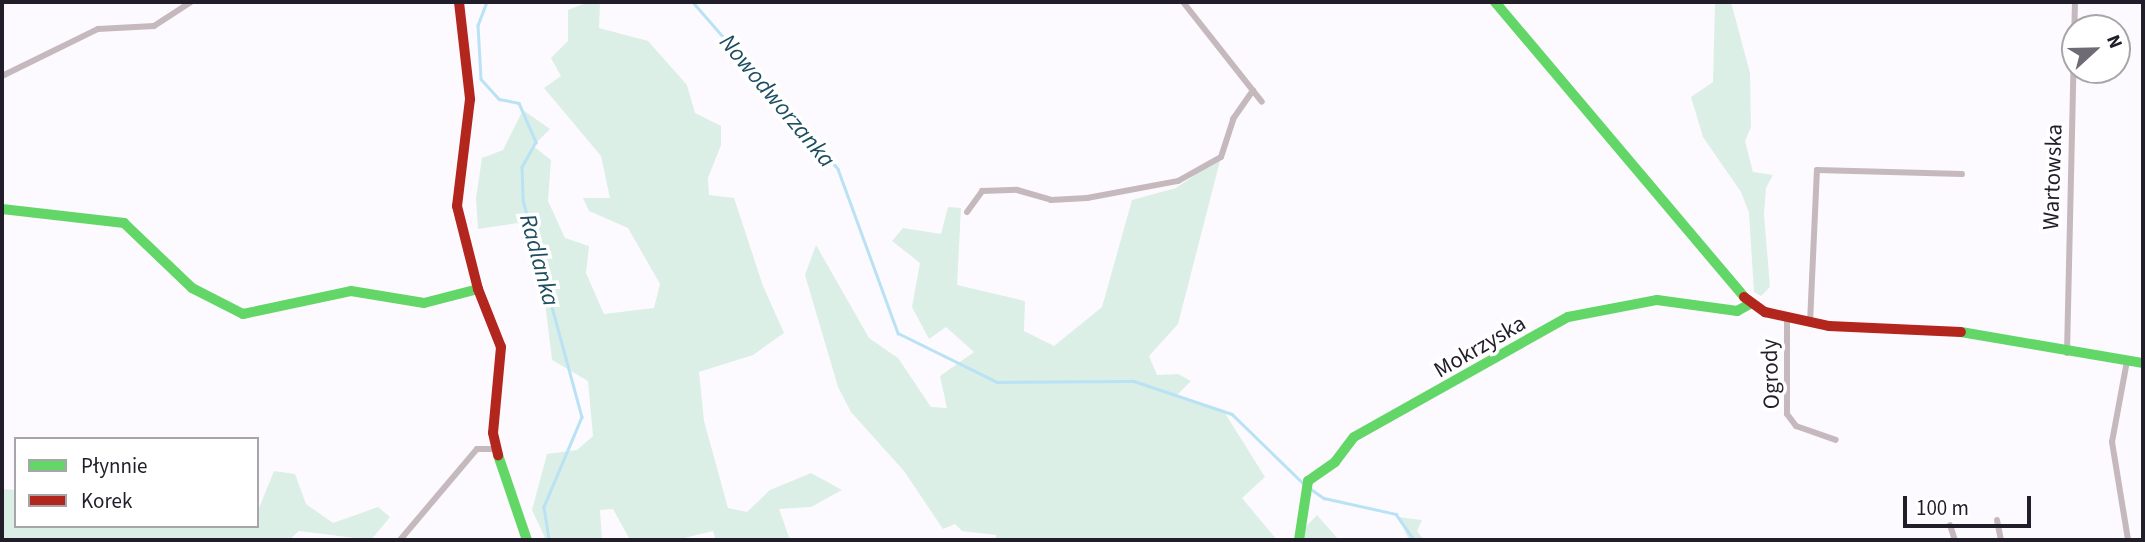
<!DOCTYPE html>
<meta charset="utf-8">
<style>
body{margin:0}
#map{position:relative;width:2145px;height:542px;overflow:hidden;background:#fcfafe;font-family:"Source Sans 3",sans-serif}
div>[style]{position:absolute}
.green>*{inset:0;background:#dbefe6}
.stream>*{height:2.5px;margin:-1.25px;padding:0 1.25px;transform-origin:1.25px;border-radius:1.25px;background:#b9e2f5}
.street>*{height:6px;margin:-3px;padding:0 3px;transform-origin:3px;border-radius:3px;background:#c6b9bd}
.fast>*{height:10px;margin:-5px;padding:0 5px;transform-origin:5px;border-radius:5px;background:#63d668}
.jam>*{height:10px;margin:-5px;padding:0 5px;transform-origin:5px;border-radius:5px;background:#b3261e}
span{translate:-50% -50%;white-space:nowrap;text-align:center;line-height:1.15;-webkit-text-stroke:7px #fff;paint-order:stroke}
.street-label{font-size:23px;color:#221e29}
.water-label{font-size:24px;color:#1d4d60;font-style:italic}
.frame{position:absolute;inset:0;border:4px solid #221e29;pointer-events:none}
.legend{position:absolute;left:14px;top:437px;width:245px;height:91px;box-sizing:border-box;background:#fff;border:2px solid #a7a5a9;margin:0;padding:9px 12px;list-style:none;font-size:21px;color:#221e29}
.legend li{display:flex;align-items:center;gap:14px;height:35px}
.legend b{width:35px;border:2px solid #a7a5a9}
.north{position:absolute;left:2061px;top:14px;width:70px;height:70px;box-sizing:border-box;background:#fff;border:2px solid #a7a5a9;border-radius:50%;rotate:68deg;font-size:19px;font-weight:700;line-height:28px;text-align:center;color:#221e29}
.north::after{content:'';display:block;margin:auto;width:24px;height:32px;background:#6e6b74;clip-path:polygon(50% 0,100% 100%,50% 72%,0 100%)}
.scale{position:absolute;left:1903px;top:496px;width:128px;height:32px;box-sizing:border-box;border:4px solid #221e29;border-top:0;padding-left:9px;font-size:21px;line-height:24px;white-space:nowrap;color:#221e29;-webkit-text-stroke:5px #fff;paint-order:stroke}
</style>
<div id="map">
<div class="green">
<i style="clip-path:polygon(589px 2px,600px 2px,599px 28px,648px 41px,687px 85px,695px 113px,721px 126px,721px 145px,708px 178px,709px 195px,734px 198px,763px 286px,784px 333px,753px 355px,699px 372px,704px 421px,728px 508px,747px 512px,770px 490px,811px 473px,842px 490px,811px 507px,779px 509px,790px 540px,716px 540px,713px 531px,676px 540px,630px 540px,613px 509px,600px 510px,602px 540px,546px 540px,532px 510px,547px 454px,577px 450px,593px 436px,588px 381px,552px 360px,543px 285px,518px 223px,478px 229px,476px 198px,482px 158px,503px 150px,523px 110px,550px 129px,533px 146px,551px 160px,548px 201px,565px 238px,589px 246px,586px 273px,604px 314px,654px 308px,660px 284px,628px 228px,589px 211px,583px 198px,610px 198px,601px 156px,544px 88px,561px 76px,551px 58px,568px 41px,568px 10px)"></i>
<i style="clip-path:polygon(1715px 2px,1731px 2px,1750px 73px,1751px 127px,1745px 141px,1753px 172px,1773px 175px,1766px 188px,1764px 214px,1770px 287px,1761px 296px,1754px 292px,1749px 213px,1741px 192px,1703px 137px,1691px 97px,1713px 82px)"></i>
<i style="clip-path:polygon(1221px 157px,1178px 324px,1149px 356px,1157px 375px,1178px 374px,1191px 381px,1176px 396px,1223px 410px,1265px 477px,1242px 498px,1277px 540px,996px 540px,996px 535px,962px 531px,955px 524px,943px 529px,904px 471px,851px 412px,838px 387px,805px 275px,816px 245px,869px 338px,898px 358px,931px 407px,947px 408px,940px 376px,974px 352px,946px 327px,929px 339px,912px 307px,920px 263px,892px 241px,903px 228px,941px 234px,948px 207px,961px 208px,957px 285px,1025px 301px,1024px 331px,1054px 346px,1102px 307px,1132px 200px,1176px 188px)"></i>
<i style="clip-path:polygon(274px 471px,295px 474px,306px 504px,333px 523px,378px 507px,390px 517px,371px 540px,299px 531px,289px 540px,2px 540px,2px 489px,16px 490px,16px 526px,257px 526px,257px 513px)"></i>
<i style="clip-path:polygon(1317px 515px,1339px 540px,1293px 540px)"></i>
<i style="clip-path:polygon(1398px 517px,1422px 520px,1417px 531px,1424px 540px,1409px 540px)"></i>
</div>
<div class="stream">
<i style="left:487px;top:2px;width:25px;rotate:111deg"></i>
<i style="left:478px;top:25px;width:54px;rotate:86.8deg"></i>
<i style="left:481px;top:79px;width:27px;rotate:48deg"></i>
<i style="left:499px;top:99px;width:20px;rotate:11deg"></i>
<i style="left:519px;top:103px;width:43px;rotate:66.4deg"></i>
<i style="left:536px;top:142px;width:29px;rotate:119deg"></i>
<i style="left:522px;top:167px;width:33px;rotate:88deg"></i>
<i style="left:523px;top:200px;width:225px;rotate:74.8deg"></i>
<i style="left:582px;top:417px;width:98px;rotate:112.9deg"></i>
<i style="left:544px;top:507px;width:33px;rotate:81deg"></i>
<i style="left:693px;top:2px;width:221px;rotate:49deg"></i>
<i style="left:838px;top:169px;width:175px;rotate:69.9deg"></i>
<i style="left:898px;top:333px;width:110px;rotate:26.3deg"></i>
<i style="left:997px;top:382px;width:137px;rotate:-0.4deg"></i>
<i style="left:1134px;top:381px;width:103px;rotate:18.6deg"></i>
<i style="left:1232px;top:414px;width:100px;rotate:44.2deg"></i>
<i style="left:1311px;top:489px;width:16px;rotate:35deg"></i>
<i style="left:1324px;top:498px;width:74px;rotate:12.5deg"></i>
<i style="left:1396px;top:514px;width:32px;rotate:55deg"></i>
</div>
<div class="street">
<i style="left:1183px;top:2px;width:127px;rotate:51.7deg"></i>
<i style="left:2px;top:76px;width:107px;rotate:-26.1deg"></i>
<i style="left:98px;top:29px;width:56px;rotate:-3.1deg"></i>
<i style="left:154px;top:26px;width:44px;rotate:-33deg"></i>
<i style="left:967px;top:212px;width:26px;rotate:-54deg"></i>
<i style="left:982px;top:191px;width:35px;rotate:-2deg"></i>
<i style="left:1017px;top:190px;width:35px;rotate:16deg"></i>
<i style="left:1051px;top:200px;width:36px;rotate:-3deg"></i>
<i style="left:1087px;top:198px;width:93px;rotate:-10.6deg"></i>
<i style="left:1178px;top:181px;width:49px;rotate:-29.2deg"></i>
<i style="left:1221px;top:157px;width:40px;rotate:-72deg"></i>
<i style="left:1233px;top:119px;width:35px;rotate:-55deg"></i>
<i style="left:1787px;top:318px;width:96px;rotate:90deg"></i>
<i style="left:1787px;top:414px;width:15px;rotate:53deg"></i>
<i style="left:1796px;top:426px;width:42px;rotate:19.3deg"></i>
<i style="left:1810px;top:323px;width:153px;rotate:-87.4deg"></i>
<i style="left:1817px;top:170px;width:145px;rotate:1.6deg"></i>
<i style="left:2067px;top:353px;width:351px;rotate:-88.7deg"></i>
<i style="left:2127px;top:361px;width:82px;rotate:100.5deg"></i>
<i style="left:2112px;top:442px;width:99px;rotate:80.7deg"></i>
<i style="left:1997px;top:520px;width:20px;rotate:79deg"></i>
<i style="left:1950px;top:525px;width:16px;rotate:72deg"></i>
<i style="left:400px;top:540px;width:119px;rotate:-49.8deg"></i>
<i style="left:477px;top:449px;width:19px"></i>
</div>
<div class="fast">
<i style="left:1495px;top:2px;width:386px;rotate:49.8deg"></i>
<i style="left:2px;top:209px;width:123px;rotate:6.5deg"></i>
<i style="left:124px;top:223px;width:94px;rotate:43.7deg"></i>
<i style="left:192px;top:288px;width:57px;rotate:27deg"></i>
<i style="left:243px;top:314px;width:110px;rotate:-12deg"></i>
<i style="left:351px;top:291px;width:74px;rotate:9.3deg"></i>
<i style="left:424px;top:303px;width:56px;rotate:-14.5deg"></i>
<i style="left:1961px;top:332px;width:185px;rotate:9.7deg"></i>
<i style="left:498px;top:455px;width:90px;rotate:71.2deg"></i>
<i style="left:1299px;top:540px;width:60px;rotate:-81.3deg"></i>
<i style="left:1308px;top:481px;width:33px;rotate:-35deg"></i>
<i style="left:1335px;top:462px;width:31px;rotate:-53deg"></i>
<i style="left:1354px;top:437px;width:245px;rotate:-29.3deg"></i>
<i style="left:1568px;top:317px;width:91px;rotate:-10.8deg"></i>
<i style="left:1657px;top:300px;width:81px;rotate:7.8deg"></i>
<i style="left:1737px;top:311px;width:15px;rotate:-28deg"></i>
</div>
<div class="jam">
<i style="left:459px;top:2px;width:98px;rotate:83.5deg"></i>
<i style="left:470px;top:99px;width:108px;rotate:96.9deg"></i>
<i style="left:457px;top:206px;width:86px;rotate:75.8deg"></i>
<i style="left:478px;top:289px;width:62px;rotate:68.4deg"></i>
<i style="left:501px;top:347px;width:86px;rotate:95.3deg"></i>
<i style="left:493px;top:433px;width:23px;rotate:77deg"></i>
<i style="left:1744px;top:297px;width:26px;rotate:36deg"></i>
<i style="left:1765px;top:312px;width:66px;rotate:12.3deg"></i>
<i style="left:1829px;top:326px;width:132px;rotate:2.6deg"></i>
</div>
<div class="street-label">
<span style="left:2053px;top:177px;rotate:-88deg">Wartowska</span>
<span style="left:1480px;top:347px;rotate:-30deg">Mokrzyska</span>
<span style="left:1771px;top:374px;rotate:-92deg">Ogrody</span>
</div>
<div class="water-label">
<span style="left:777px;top:101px;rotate:50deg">Nowodworzanka</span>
<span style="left:539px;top:260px;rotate:75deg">Radlanka</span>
</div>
<div class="frame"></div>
<ul class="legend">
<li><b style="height:9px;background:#63d668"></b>Płynnie</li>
<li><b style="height:9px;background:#b3261e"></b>Korek</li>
</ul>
<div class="north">N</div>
<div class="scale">100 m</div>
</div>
